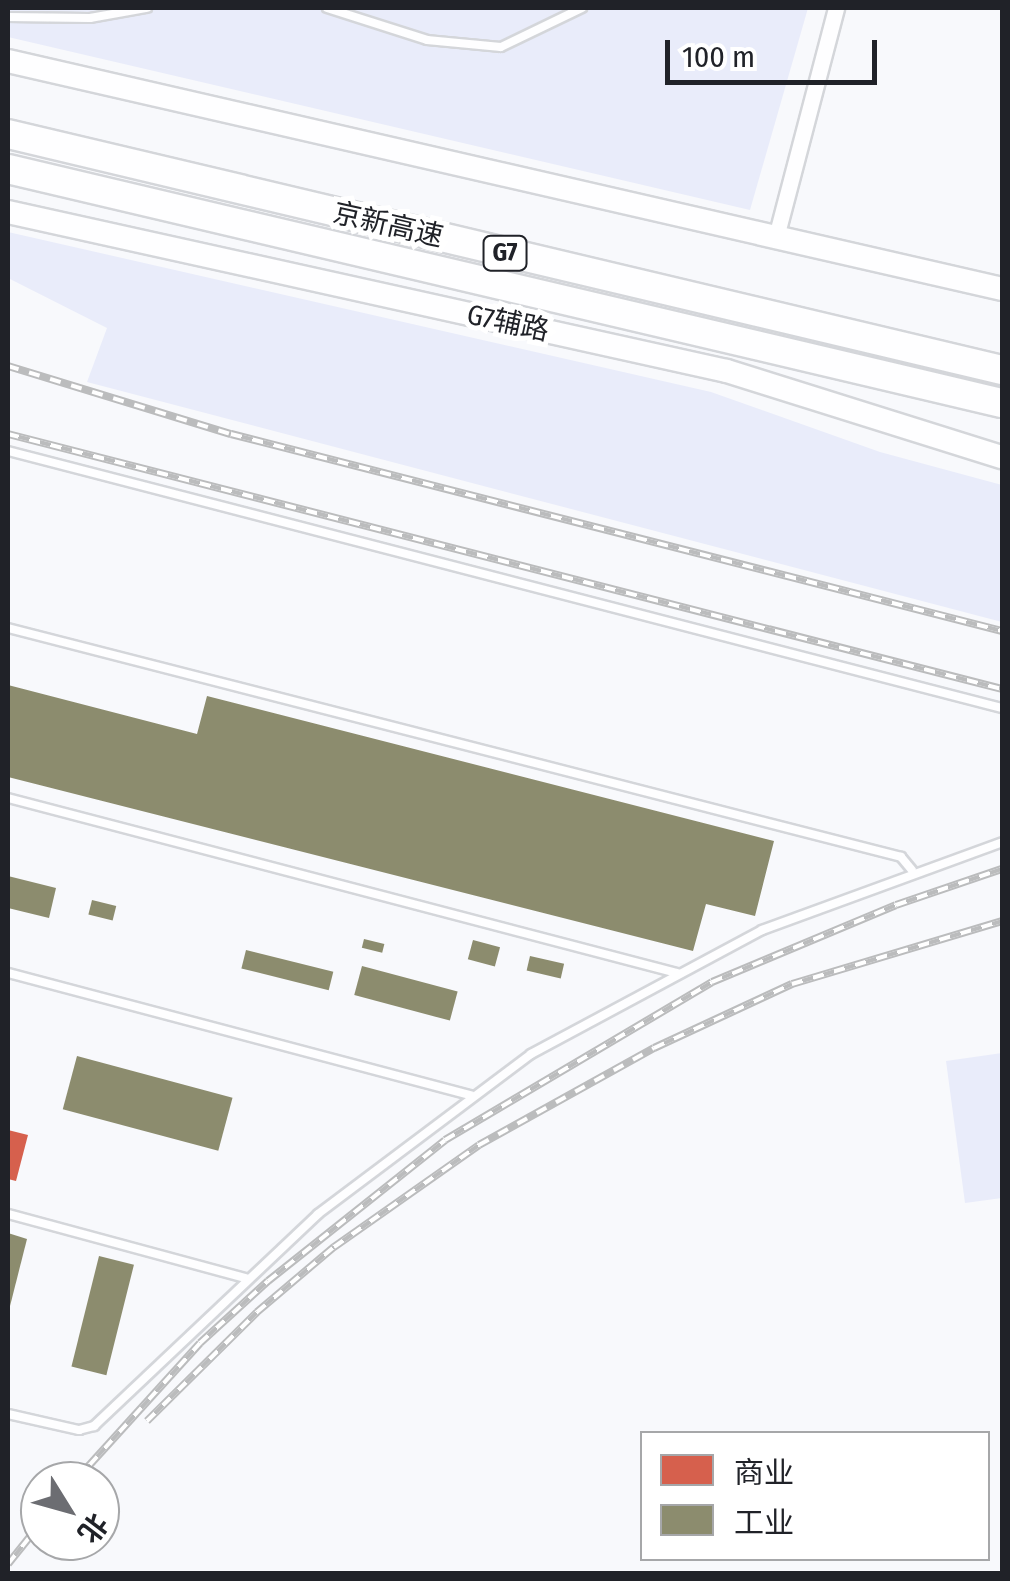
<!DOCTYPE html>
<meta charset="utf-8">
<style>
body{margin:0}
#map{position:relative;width:1010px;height:1581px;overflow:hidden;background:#f8f9fc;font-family:"Fira Sans Condensed","Noto Sans SC",sans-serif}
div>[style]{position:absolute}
.green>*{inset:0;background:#e9ecfa}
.shops>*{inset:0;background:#d6604d}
.industry>*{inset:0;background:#8c8c6e;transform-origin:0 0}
.roads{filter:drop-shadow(2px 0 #d4d6da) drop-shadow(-2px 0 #d4d6da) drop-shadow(0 2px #d4d6da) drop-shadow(0 -2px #d4d6da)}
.lane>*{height:8px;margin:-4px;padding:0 4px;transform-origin:4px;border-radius:4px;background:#fefeff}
.street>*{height:15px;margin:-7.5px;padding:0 7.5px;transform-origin:7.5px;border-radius:7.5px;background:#fefeff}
.secondary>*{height:22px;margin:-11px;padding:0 11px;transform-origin:11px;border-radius:11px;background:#fefeff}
.highway>*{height:28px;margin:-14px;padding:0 14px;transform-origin:14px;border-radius:14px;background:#fefeff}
.rail>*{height:8px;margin-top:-4px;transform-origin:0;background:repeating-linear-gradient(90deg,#fff 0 11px,#bbbcbd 0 22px);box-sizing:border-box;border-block:2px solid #bbbcbd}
span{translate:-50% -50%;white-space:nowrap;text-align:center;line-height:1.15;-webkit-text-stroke:10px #fff;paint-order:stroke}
.shield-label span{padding:2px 8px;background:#fff;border:2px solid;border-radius:8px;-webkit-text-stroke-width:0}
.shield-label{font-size:25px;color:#202228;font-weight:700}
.street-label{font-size:28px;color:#202228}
.frame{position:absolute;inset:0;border:10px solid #202228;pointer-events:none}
.legend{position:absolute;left:640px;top:1431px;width:350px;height:130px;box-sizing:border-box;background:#fff;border:2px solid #a6a7a9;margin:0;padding:12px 18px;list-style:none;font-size:30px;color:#202228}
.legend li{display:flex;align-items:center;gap:20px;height:50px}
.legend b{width:50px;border:2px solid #a6a7a9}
.north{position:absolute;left:20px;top:1461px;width:100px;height:100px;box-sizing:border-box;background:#fff;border:2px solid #a6a7a9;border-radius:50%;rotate:127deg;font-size:28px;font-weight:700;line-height:40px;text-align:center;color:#202228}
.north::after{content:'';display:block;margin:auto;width:35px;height:45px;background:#6c6d72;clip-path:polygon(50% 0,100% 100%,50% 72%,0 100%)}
.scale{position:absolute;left:665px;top:40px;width:212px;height:45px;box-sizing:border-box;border:5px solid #202228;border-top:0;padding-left:12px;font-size:30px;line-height:35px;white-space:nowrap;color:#202228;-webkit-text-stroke:8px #fff;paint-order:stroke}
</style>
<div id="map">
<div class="green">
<i style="clip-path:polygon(8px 8px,808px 8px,750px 210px,8px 37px)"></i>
<i style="clip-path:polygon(8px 232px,711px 392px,880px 452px,1002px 485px,1002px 622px,87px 382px,107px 328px,8px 278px)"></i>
<i style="clip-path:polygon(1002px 1053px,1002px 1198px,965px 1203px,946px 1061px)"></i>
</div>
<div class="shops">
<i style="clip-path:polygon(8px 1130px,28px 1135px,16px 1181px,8px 1179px)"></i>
</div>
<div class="industry">
<i style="clip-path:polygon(8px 685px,197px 734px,207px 696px,774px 841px,755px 916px,706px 904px,693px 951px,8px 777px)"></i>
<i style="clip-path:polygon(8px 876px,56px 888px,49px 918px,8px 908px)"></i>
<i style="left:92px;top:900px;width:25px;height:15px;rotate:14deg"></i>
<i style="left:364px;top:939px;width:21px;height:9px;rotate:14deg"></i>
<i style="left:473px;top:940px;width:28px;height:20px;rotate:15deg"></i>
<i style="left:246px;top:950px;width:90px;height:19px;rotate:14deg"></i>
<i style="left:530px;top:956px;width:35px;height:15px;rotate:13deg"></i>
<i style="left:362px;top:966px;width:99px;height:30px;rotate:15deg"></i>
<i style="left:77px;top:1056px;width:161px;height:55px;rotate:15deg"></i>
<i style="clip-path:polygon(8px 1233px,27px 1239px,9px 1310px,8px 1309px)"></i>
<i style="left:99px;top:1256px;width:36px;height:114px;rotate:14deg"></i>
</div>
<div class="roads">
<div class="lane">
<i style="left:327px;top:8px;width:105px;rotate:17.7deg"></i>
<i style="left:427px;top:40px;width:74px;rotate:5.4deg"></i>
<i style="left:501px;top:47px;width:90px;rotate:-25.7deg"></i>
<i style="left:8px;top:17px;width:82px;rotate:0.7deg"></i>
<i style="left:90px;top:18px;width:58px;rotate:-10deg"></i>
<i style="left:8px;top:451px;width:1027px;rotate:14.5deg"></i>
<i style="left:8px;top:628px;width:922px;rotate:14.38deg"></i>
<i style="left:901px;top:857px;width:17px;rotate:50deg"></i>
<i style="left:8px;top:798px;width:692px;rotate:14.66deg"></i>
<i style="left:8px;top:973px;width:479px;rotate:14.8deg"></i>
<i style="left:8px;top:1214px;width:246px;rotate:15.1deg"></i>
<i style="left:8px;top:1414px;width:73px;rotate:12.7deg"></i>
<i style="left:79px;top:1430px;width:16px;rotate:-15deg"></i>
<i style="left:94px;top:1426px;width:308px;rotate:-43.4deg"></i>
<i style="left:318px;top:1214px;width:266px;rotate:-36.9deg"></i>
<i style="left:531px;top:1054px;width:262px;rotate:-28.2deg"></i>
<i style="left:762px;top:930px;width:256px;rotate:-20.1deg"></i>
</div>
<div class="street">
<i style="left:776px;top:237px;width:237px;rotate:-75.3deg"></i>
</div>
<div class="secondary">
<i style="left:8px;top:61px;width:1020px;rotate:12.92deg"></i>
<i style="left:8px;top:212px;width:736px;rotate:12.47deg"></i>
<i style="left:727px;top:371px;width:288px;rotate:17.4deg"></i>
</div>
<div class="highway">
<i style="left:8px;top:134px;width:1022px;rotate:13.36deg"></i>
<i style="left:8px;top:169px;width:1021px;rotate:13.25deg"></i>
</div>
</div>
<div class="rail">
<i style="left:8px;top:366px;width:233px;rotate:17deg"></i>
<i style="left:231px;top:434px;width:796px;rotate:14.33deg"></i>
<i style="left:8px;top:434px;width:1026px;rotate:14.39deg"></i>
<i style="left:147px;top:1421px;width:155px;rotate:-44.7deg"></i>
<i style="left:257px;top:1312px;width:101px;rotate:-40.2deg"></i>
<i style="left:334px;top:1247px;width:177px;rotate:-35.1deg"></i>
<i style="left:479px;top:1145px;width:200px;rotate:-29deg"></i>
<i style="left:654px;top:1048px;width:152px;rotate:-24.9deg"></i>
<i style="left:792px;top:984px;width:219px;rotate:-16.7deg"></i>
<i style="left:75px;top:1481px;width:186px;rotate:-47.8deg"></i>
<i style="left:200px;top:1343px;width:92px;rotate:-42.4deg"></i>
<i style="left:268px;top:1281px;width:226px;rotate:-38.5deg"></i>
<i style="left:445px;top:1140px;width:310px;rotate:-30.6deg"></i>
<i style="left:712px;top:982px;width:199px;rotate:-22.7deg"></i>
<i style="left:896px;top:905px;width:112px;rotate:-18.8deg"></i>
<i style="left:8px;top:1564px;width:51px;rotate:-51.3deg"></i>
</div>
<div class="shield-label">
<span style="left:505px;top:253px">G7</span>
</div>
<div class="street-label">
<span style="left:388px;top:225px;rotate:13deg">京新高速</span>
<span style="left:508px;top:323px;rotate:12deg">G7辅路</span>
</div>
<div class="frame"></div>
<ul class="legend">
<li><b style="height:28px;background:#d6604d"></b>商业</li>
<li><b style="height:28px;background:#8c8c6e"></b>工业</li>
</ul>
<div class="north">北</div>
<div class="scale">100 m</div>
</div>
